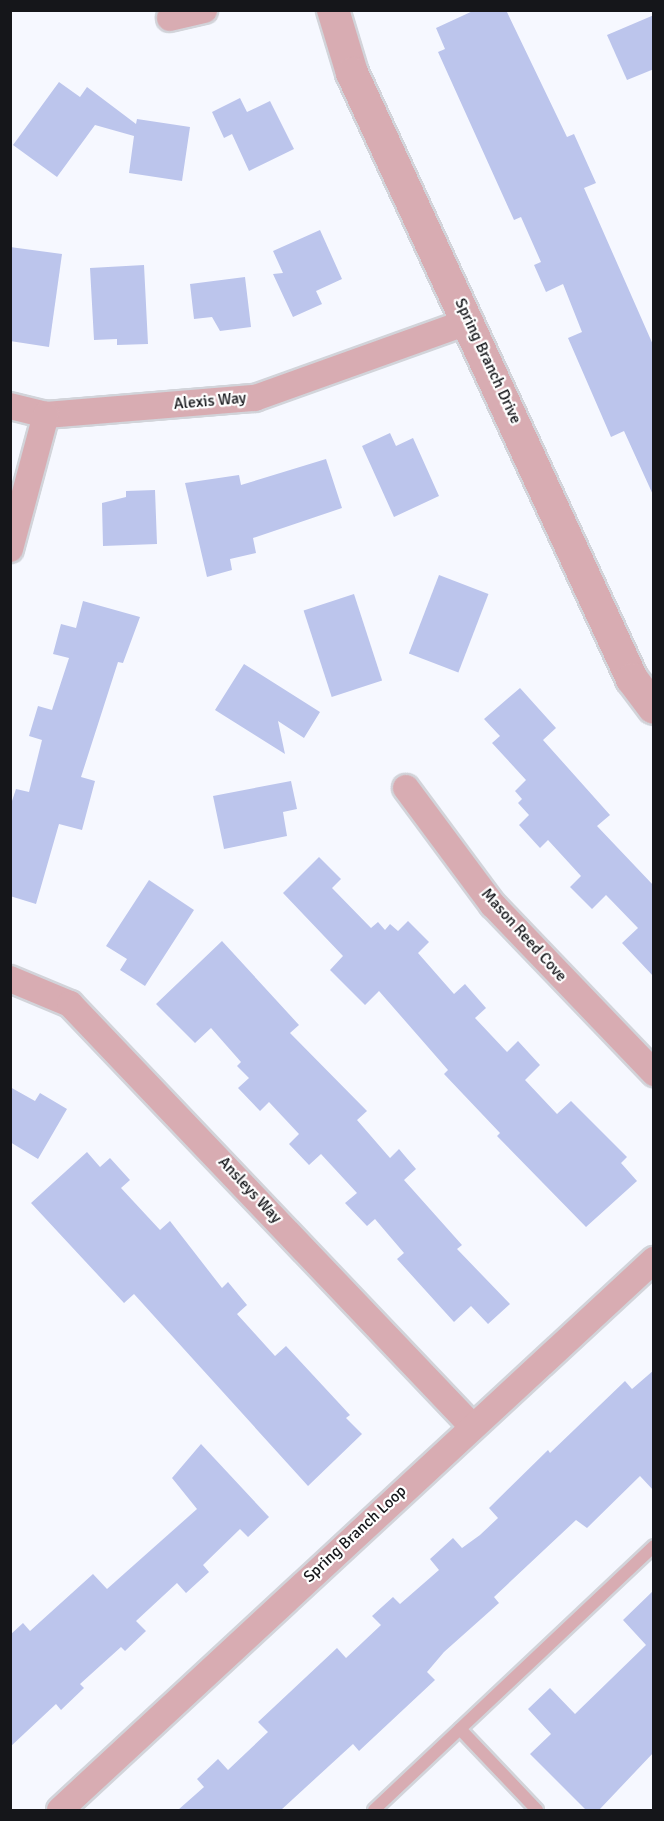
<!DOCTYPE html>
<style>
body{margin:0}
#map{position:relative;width:664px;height:1821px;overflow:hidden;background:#f6f8ff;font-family:Signika,sans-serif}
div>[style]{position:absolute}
.building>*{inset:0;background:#bcc5ec;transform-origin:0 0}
.roads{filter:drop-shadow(2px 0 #d2d4da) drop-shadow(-2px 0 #d2d4da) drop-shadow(0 2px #d2d4da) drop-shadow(0 -2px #d2d4da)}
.service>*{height:12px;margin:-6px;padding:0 6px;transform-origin:6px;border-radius:6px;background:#d8acb2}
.minor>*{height:26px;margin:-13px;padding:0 13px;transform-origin:13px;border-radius:13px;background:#d8acb2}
.tertiary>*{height:32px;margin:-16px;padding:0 16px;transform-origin:16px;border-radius:16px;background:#d8acb2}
span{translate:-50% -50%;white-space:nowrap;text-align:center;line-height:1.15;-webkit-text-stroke:4.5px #fff;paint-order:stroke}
.street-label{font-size:16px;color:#15161a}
.frame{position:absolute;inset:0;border:12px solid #15161a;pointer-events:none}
</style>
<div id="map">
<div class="building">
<i style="clip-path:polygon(475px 10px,506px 10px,567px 137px,574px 134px,596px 183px,584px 188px,654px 347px,654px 497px,624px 431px,611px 437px,568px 338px,582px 332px,563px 284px,546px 292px,534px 265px,541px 262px,521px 217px,514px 220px,438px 52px,445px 49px,436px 28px)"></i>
<i style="clip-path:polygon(654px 15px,654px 69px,627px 80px,607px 35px)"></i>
<i style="clip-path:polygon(59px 82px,80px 97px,87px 87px,136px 124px,137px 119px,190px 127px,182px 181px,129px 173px,134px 136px,95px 125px,57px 177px,13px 145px)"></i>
<i style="clip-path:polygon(240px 98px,247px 112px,270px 101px,294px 149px,249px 171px,232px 134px,224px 138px,212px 112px)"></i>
<i style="clip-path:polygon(320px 230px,342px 279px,316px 291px,322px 304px,293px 317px,273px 274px,283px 273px,273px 251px)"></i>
<i style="clip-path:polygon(10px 247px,62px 254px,49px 347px,10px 341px)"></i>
<i style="clip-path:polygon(144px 265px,148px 344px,117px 345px,117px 339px,94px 340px,90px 268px)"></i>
<i style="clip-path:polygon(245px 277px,251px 327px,220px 331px,212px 317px,194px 319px,190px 284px)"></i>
<i style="clip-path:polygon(390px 433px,396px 446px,413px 438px,439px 496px,394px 517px,362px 446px)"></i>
<i style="clip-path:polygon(326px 459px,342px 508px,253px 538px,256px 553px,230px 559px,232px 570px,207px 577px,185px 483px,239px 475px,241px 485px)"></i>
<i style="clip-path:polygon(155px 490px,157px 544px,103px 546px,102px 503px,126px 497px,126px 491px)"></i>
<i style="left:439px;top:575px;width:53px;height:84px;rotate:21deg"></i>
<i style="left:354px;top:594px;width:91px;height:53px;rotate:72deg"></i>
<i style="clip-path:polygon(83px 601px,140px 617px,123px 663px,118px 662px,81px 777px,95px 781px,82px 830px,59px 824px,36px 904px,10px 896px,10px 807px,16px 789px,29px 792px,42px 740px,29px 736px,38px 706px,52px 710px,69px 658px,53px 654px,61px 624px,76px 628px)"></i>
<i style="clip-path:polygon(244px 664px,320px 712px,304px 738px,278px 721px,285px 754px,215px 710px)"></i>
<i style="clip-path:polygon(520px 688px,556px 728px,543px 740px,610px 815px,597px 826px,654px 886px,654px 977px,622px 943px,638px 928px,606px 895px,592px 909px,570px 887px,581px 876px,548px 840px,540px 848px,519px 825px,529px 815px,518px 803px,522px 799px,515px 791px,526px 780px,492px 743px,500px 736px,484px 719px)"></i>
<i style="clip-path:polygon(291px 781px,297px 809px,283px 812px,287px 836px,224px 849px,213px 796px)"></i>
<i style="clip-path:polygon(319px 857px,341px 879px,332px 888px,371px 928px,378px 922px,385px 930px,390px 924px,398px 931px,408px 921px,429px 942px,418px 953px,454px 994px,465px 984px,486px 1008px,475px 1018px,507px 1052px,518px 1041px,540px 1065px,525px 1080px,557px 1114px,571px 1101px,627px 1157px,621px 1163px,637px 1181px,586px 1227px,497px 1136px,500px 1133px,444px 1074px,448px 1070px,379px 991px,365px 1005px,330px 970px,343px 956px,283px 893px)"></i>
<i style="clip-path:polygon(149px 880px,194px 910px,145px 986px,120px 970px,127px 959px,106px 946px)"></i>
<i style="clip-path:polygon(222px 941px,299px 1025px,290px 1033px,367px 1111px,357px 1120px,390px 1158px,399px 1149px,416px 1169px,404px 1180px,462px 1245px,457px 1249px,510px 1304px,488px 1324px,471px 1306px,454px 1322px,397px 1259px,404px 1253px,375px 1219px,367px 1226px,345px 1203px,357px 1193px,321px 1154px,309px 1165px,289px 1144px,299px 1134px,269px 1102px,260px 1111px,238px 1088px,249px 1078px,237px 1066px,241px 1062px,211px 1028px,195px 1043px,156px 1004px)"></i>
<i style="clip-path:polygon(10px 1087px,35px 1101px,40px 1093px,67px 1109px,38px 1159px,10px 1142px)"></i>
<i style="clip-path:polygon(87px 1152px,100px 1167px,110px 1158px,130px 1180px,121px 1188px,160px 1230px,170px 1221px,222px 1288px,228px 1282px,247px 1305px,237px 1314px,275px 1356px,286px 1346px,350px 1415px,346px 1418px,362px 1434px,308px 1486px,134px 1294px,124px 1303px,31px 1203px)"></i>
<i style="clip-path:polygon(654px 1370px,654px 1491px,640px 1476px,587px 1528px,576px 1520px,494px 1597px,499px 1603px,444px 1652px,427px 1672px,435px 1680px,359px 1751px,353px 1744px,281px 1810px,178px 1810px,204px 1787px,197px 1779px,218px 1759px,228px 1770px,268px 1732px,258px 1722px,337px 1648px,346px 1658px,381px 1625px,372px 1616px,393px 1597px,400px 1604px,439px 1570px,430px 1559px,453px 1538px,462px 1548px,480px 1535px,498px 1518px,489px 1508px,548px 1450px,550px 1453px,625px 1381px,632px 1389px)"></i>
<i style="clip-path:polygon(201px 1444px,269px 1517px,248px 1537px,240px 1529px,203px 1565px,209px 1572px,186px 1593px,177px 1583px,136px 1621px,146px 1631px,125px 1651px,121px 1647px,80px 1684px,84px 1688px,61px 1710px,56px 1704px,10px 1747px,10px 1635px,23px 1623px,30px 1631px,93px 1574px,107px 1589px,197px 1509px,172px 1478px)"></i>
<i style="clip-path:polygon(654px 1590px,654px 1752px,599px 1810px,586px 1810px,530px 1754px,551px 1734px,528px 1709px,550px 1688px,575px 1714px,646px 1645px,623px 1620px)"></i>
</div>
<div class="roads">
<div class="service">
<i style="left:460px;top:1729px;width:112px;rotate:46.5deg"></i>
<i style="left:374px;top:1810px;width:385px;rotate:-43.3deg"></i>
</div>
<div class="minor">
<i style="left:170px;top:18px;width:35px;rotate:-13deg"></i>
<i style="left:10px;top:406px;width:37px;rotate:14deg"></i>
<i style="left:46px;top:415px;width:210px;rotate:-4.7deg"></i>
<i style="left:255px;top:398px;width:228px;rotate:-19.7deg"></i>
<i style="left:10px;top:549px;width:139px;rotate:-75deg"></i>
<i style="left:406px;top:788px;width:146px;rotate:53.4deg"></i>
<i style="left:493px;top:905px;width:233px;rotate:46.2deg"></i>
<i style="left:10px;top:979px;width:65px;rotate:22.6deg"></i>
<i style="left:70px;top:1004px;width:581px;rotate:46.39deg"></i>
<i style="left:60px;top:1810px;width:810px;rotate:-42.8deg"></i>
</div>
<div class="tertiary">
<i style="left:333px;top:10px;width:66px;rotate:73.2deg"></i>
<i style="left:352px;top:73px;width:668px;rotate:65.2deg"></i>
<i style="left:632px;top:679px;width:36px;rotate:53deg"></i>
</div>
</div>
<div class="street-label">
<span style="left:488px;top:361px;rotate:65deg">Spring Branch Drive</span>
<span style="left:210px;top:401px;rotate:-5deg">Alexis Way</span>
<span style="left:524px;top:935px;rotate:48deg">Mason Reed Cove</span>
<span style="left:250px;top:1190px;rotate:47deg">Ansleys Way</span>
<span style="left:355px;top:1534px;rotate:-43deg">Spring Branch Loop</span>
</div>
<div class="frame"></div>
</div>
